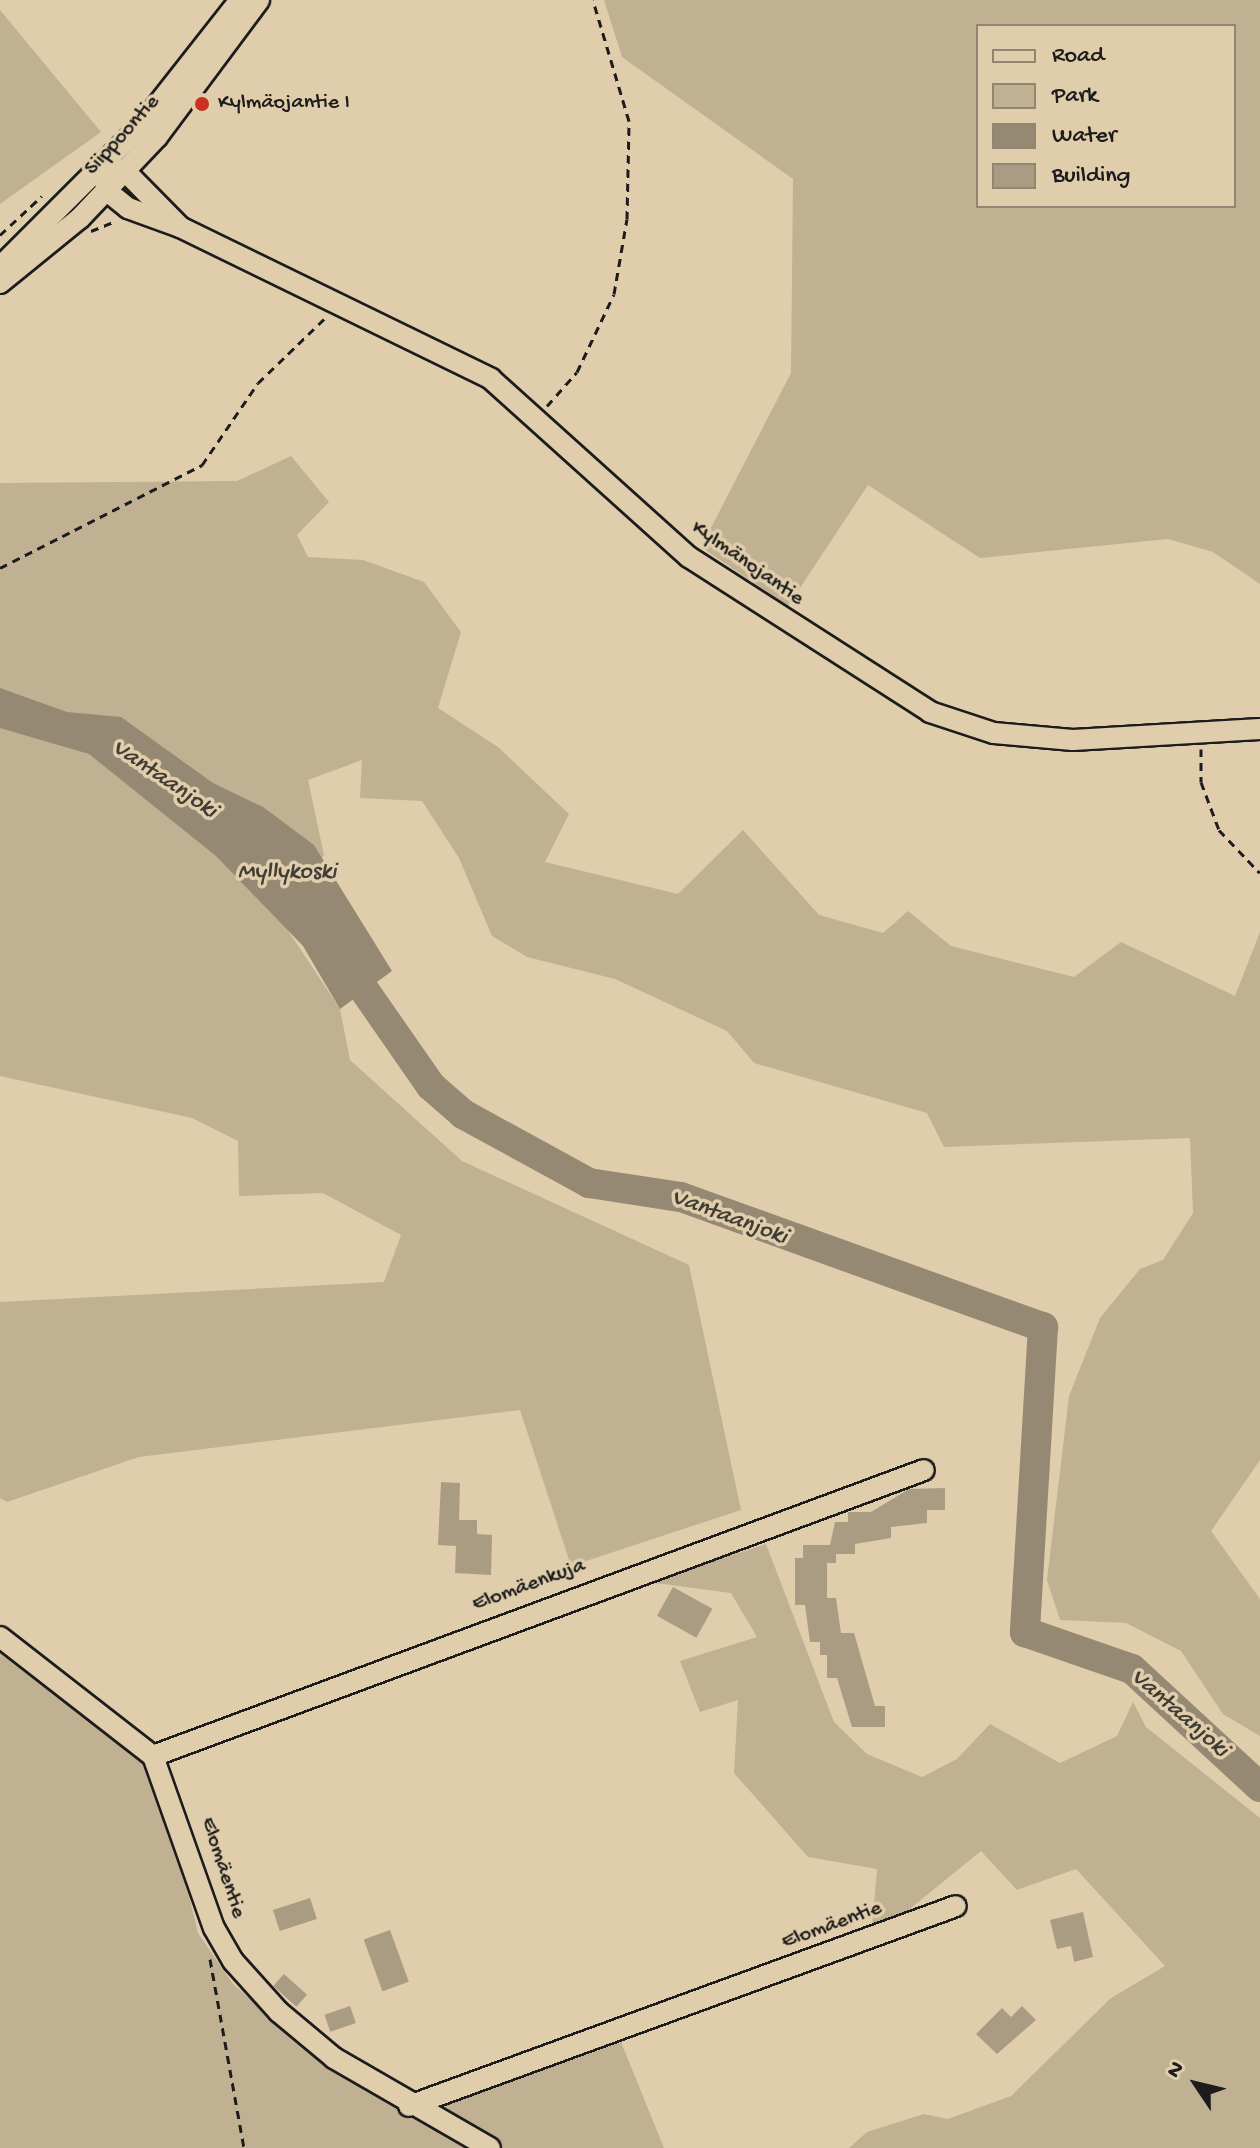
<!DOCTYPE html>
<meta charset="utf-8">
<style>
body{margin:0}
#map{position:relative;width:1260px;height:2148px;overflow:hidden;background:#e0cdab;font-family:"Gochi Hand",sans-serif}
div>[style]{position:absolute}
.green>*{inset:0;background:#c0b193}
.water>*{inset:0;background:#958974}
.river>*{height:30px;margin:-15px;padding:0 15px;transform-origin:15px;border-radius:15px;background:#958974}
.building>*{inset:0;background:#aa9c83;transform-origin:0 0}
.path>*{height:3px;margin-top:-1.5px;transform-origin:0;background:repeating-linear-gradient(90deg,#1c1c1c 0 8px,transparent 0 14px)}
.roads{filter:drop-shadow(2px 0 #1c1c1c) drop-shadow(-2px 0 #1c1c1c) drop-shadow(0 2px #1c1c1c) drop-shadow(0 -2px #1c1c1c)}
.minor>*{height:20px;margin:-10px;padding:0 10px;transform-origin:10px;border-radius:10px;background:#e0cdab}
.dots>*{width:22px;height:22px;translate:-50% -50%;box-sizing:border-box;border:4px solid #e0cdab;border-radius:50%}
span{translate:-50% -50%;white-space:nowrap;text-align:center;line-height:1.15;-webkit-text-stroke:7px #e0cdab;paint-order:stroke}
.poi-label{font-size:22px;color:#1c1c1c}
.left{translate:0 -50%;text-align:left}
.street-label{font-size:22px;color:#1c1c1c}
.water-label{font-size:24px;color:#403d36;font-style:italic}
.legend{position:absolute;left:976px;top:24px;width:260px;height:184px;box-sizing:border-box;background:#e0cdab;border:2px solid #928672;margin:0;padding:10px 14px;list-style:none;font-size:24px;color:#1c1c1c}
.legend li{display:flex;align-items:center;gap:16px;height:40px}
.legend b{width:40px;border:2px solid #928672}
.north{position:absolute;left:1156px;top:2044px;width:80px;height:80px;-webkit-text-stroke:6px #e0cdab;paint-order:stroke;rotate:305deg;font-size:22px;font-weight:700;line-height:32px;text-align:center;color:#1c1c1c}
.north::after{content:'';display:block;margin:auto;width:28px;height:36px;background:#1c1c1c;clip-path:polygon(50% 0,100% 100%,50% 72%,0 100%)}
</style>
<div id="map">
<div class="green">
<i style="clip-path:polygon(evenodd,604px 0,1260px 0,1260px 584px,1213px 552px,1168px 539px,980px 558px,868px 485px,788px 606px,701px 547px,791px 373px,793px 179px,622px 57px,604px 0,978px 26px,1234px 26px,1234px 206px,978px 206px,978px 26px)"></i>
<i style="clip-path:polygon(0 10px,101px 132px,0 204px)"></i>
<i style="clip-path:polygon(291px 456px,329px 502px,297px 535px,308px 557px,363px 560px,424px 582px,461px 632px,438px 708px,498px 747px,569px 814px,545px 862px,678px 894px,743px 830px,819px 915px,883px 933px,908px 911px,951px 946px,1074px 977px,1121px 942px,1235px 996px,1260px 932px,1260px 1460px,1211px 1531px,1260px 1599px,1260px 1736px,1223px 1714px,1181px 1651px,1126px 1623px,1060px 1620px,1047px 1580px,1069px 1396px,1100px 1318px,1140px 1269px,1163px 1260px,1193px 1213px,1190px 1138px,944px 1147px,927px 1113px,754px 1063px,727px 1031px,615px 979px,527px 957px,492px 936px,459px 858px,422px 801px,360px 798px,362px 760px,308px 780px,324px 855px,283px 923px,340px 1009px,350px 1060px,462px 1161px,689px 1265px,741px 1510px,571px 1566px,520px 1410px,139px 1457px,7px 1502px,0 1498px,0 1302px,384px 1282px,401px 1235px,323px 1193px,239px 1196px,238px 1141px,192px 1118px,0 1076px,0 483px,237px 481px)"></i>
<i style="clip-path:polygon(766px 1544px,834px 1722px,867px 1754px,922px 1777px,957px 1759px,990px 1724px,1060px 1763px,1117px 1736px,1133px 1702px,1146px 1727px,1260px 1818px,1260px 2148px,849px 2148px,867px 2132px,924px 2114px,948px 2119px,1011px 2096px,1111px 1998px,1165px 1966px,1076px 1869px,1017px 1890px,981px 1851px,901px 1916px,872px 1927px,877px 1869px,808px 1857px,734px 1773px,738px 1700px,700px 1712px,680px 1661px,757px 1637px,731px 1593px,648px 1582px)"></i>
<i style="clip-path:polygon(0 1651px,145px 1765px,167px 1805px,198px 1933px,233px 1984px,332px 2069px,412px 2117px,621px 2042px,664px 2148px,0 2148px)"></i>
</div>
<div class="water">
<i style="clip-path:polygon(0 688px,67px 712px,121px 717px,213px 783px,263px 807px,314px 845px,392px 971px,340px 1009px,303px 946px,216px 856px,89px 754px,0 728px)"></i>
</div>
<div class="river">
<i style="left:342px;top:958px;width:156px;rotate:55.2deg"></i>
<i style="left:431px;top:1086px;width:43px;rotate:41.2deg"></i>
<i style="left:463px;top:1114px;width:144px;rotate:28.7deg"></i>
<i style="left:589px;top:1183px;width:93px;rotate:8.7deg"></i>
<i style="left:681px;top:1197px;width:385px;rotate:19.8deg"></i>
<i style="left:1043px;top:1327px;width:306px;rotate:93.4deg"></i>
<i style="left:1025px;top:1632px;width:113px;rotate:19.1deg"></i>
<i style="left:1132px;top:1669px;width:174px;rotate:42.7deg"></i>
</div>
<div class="building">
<i style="clip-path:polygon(441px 1482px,460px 1483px,459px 1520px,477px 1520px,477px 1534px,492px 1535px,491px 1575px,455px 1573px,456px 1546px,438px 1545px)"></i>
<i style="clip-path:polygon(945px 1488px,945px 1510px,927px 1510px,927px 1523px,891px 1527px,891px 1538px,855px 1544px,855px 1554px,836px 1554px,836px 1563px,827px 1563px,827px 1598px,836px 1598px,841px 1633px,854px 1633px,875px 1706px,885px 1706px,885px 1727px,852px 1727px,837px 1678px,827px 1678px,827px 1655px,820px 1655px,820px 1642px,810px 1642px,805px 1605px,795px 1605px,795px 1558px,803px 1558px,803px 1545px,830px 1545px,835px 1522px,848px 1522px,848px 1512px,871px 1512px,909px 1489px)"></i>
<i style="left:673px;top:1587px;width:45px;height:33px;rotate:29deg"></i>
<i style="left:310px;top:1898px;width:22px;height:39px;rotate:72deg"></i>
<i style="clip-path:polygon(1083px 1912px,1093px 1957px,1074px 1962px,1071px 1946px,1057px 1949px,1050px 1920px)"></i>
<i style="left:390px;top:1930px;width:55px;height:28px;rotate:70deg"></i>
<i style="left:284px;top:1974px;width:31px;height:16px;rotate:42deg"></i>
<i style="left:350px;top:2006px;width:18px;height:27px;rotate:71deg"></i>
<i style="clip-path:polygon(1022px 2006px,1036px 2020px,997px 2054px,976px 2034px,1002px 2008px,1011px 2017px)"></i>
</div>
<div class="path">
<i style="left:91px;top:231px;width:27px;rotate:-22deg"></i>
<i style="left:0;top:235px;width:57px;rotate:-42.9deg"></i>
<i style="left:547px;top:406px;width:45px;rotate:-48.6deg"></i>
<i style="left:577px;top:372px;width:86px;rotate:-64.6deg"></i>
<i style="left:614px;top:294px;width:76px;rotate:-80.2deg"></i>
<i style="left:627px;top:219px;width:98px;rotate:-88.8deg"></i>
<i style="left:629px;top:121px;width:126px;rotate:-106.6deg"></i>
<i style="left:0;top:568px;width:227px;rotate:-27deg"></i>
<i style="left:202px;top:465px;width:99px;rotate:-55.7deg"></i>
<i style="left:258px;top:383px;width:93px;rotate:-44.1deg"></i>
<i style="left:1201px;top:749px;width:33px;rotate:90deg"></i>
<i style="left:1201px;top:782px;width:51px;rotate:69.4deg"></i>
<i style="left:1219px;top:830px;width:59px;rotate:46.4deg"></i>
<i style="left:210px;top:1959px;width:192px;rotate:79.8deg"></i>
</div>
<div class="roads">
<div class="minor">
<i style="left:102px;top:168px;width:24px;rotate:78deg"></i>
<i style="left:107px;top:191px;width:27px;rotate:39deg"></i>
<i style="left:128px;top:208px;width:55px;rotate:20.1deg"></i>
<i style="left:180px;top:227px;width:346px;rotate:26deg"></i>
<i style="left:491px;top:379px;width:266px;rotate:42deg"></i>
<i style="left:689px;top:557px;width:287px;rotate:32.7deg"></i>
<i style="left:930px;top:712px;width:67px;rotate:18.2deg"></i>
<i style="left:994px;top:733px;width:79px;rotate:5.1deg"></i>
<i style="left:1073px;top:740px;width:187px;rotate:-3.4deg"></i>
<i style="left:114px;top:169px;width:11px;rotate:10deg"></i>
<i style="left:125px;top:171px;width:78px;rotate:45.5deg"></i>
<i style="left:0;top:267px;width:198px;rotate:-45deg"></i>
<i style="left:140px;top:127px;width:162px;rotate:-51.8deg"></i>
<i style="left:0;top:283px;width:103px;rotate:-39.1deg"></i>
<i style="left:80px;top:218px;width:112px;rotate:-46.5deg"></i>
<i style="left:157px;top:137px;width:171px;rotate:-53.3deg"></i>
<i style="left:0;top:1637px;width:194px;rotate:37.9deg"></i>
<i style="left:153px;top:1756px;width:182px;rotate:70.5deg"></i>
<i style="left:214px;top:1928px;width:38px;rotate:60deg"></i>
<i style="left:233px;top:1961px;width:69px;rotate:48deg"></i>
<i style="left:279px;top:2012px;width:72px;rotate:39.9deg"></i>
<i style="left:334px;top:2058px;width:180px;rotate:30deg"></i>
<i style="left:153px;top:1756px;width:822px;rotate:-20.35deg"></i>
<i style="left:409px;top:2106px;width:582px;rotate:-20.08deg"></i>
</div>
</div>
<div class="dots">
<i style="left:202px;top:104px;background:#c8321e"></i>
</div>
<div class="poi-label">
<span class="left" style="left:218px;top:104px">Kylmäojantie I</span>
</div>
<div class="street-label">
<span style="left:123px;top:136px;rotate:-48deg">Siippoontie</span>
<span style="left:747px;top:564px;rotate:35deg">Kylmänojantie</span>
<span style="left:529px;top:1586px;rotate:-20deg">Elomäenkuja</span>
<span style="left:222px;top:1868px;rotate:72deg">Elomäentie</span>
<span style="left:832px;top:1926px;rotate:-20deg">Elomäentie</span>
</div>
<div class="water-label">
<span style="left:164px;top:780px;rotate:34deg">Vantaanjoki</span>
<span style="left:287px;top:873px">Myllykoski</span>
<span style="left:729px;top:1218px;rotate:20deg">Vantaanjoki</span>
<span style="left:1179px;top:1714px;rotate:41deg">Vantaanjoki</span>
</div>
<ul class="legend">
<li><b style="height:10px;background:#e0cdab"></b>Road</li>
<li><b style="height:22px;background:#c0b193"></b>Park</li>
<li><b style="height:22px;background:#958974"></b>Water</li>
<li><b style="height:22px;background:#aa9c83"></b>Building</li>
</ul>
<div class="north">N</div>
</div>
